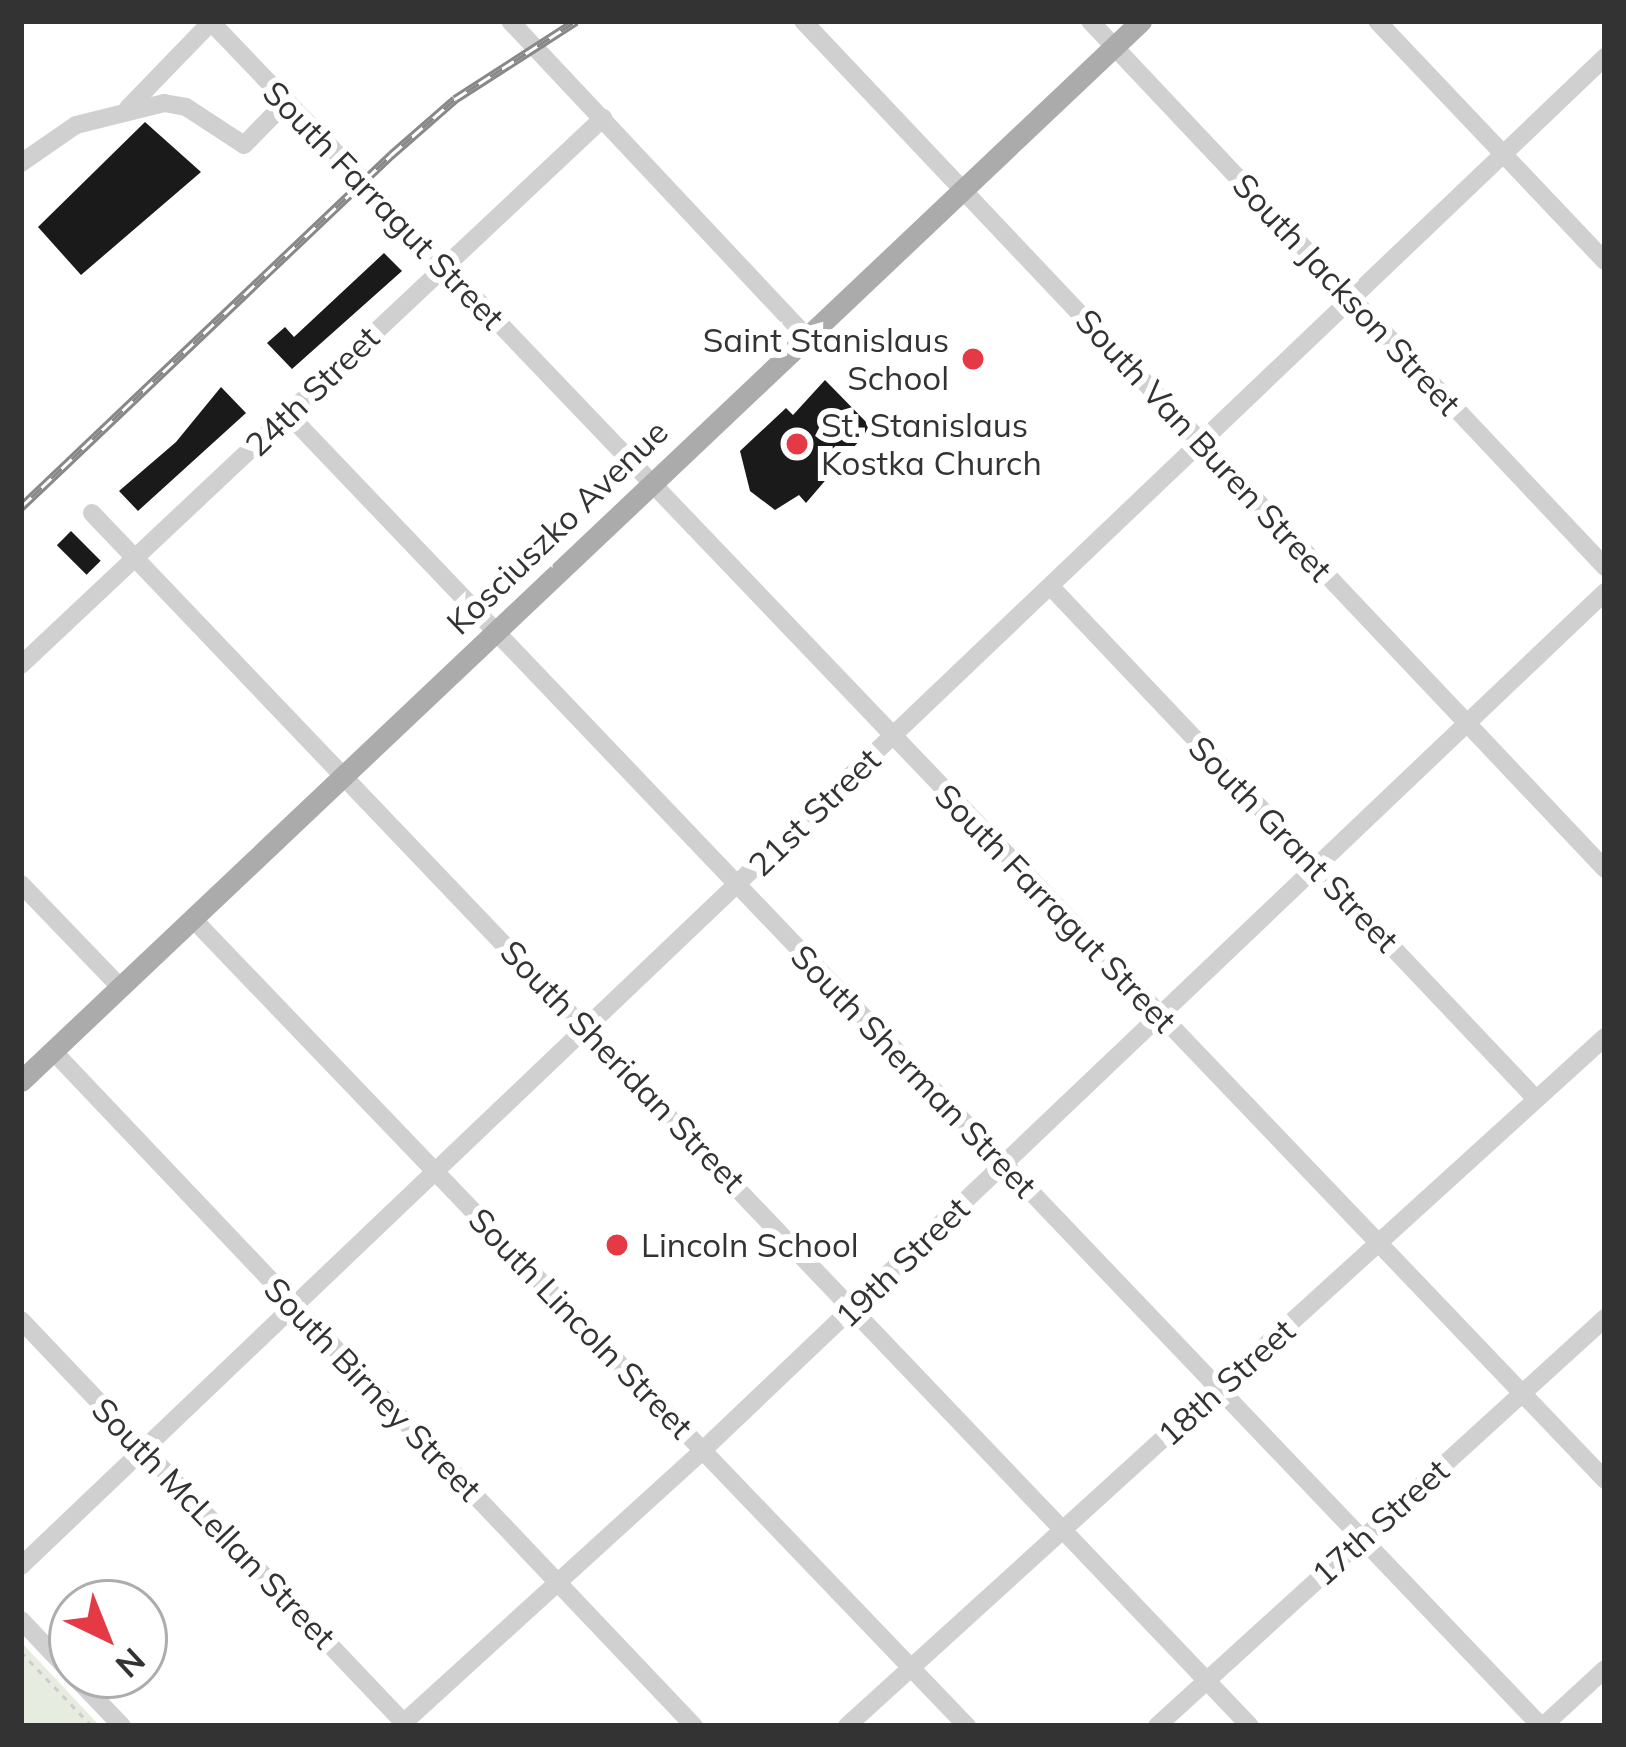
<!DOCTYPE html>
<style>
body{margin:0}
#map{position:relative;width:1626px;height:1747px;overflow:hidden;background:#fff;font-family:Mulish,sans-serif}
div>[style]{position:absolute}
.green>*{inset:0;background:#e6ecdf}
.building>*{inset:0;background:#1a1a1a;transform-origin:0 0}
.path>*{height:3px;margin-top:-1.5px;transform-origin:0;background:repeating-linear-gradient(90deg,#cdcdcd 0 6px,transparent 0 12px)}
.minor>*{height:18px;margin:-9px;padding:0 9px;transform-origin:9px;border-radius:9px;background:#d0d0d0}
.major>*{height:21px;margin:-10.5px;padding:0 10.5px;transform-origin:10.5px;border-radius:10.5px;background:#ababab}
.rail>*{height:9px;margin-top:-4.5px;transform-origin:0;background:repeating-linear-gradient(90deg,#fff 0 14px,#888 0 28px);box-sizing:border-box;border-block:3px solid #888}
.dots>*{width:33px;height:33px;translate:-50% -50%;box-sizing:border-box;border:6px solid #fff;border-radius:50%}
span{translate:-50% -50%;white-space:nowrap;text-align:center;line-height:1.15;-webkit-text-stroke:12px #fff;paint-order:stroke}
.street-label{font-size:33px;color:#333}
.poi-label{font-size:33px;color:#333}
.right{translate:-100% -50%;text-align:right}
.left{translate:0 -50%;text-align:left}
.frame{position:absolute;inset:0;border:24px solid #333;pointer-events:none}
.north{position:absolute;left:48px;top:1579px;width:120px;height:120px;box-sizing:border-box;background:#fff;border:3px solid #adadad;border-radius:50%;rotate:137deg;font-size:33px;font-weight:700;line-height:48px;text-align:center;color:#333}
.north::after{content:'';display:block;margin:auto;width:42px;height:54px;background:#e63946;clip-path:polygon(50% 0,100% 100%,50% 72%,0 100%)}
</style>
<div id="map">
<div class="green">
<i style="clip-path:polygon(21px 1642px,100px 1726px,21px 1726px)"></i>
</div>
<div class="building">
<i style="clip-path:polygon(145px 122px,201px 172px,81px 275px,38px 227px)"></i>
<i style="clip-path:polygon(384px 253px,402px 271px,292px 369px,267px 343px,285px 327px,294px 337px)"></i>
<i style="clip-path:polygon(825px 380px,871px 427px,806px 503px,799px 495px,775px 510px,750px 491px,740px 451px,786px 408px,793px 415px)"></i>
<i style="clip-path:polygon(221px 387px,246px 413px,138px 511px,119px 491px,176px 442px)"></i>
<i style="left:71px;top:531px;width:42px;height:20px;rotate:45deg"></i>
</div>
<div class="path">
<i style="left:21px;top:1652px;width:103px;rotate:46.2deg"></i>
</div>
<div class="minor">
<i style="left:210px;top:21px;width:2019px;rotate:46.28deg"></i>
<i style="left:510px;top:21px;width:431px;rotate:46.8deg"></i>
<i style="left:803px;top:21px;width:1167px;rotate:46.6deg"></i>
<i style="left:1090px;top:21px;width:751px;rotate:46.67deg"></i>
<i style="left:1377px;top:21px;width:331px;rotate:46.5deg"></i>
<i style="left:128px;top:108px;width:120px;rotate:-46deg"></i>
<i style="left:21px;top:163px;width:67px;rotate:-34.6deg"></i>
<i style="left:76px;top:125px;width:91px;rotate:-14deg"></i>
<i style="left:164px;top:103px;width:22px;rotate:10deg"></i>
<i style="left:186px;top:107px;width:69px;rotate:33.2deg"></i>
<i style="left:244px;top:145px;width:60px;rotate:-45.7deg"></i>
<i style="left:289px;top:415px;width:1813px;rotate:46.32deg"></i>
<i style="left:92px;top:513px;width:1677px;rotate:46.33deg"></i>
<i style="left:1052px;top:588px;width:704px;rotate:46.55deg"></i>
<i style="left:21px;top:665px;width:799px;rotate:-43.22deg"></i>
<i style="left:21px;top:884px;width:144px;rotate:46.1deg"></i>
<i style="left:194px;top:920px;width:1117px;rotate:46.2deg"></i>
<i style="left:53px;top:1051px;width:931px;rotate:46.48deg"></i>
<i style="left:21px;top:1320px;width:560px;rotate:46.45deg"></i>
<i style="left:21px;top:1566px;width:2188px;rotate:-43.61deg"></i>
<i style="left:21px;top:1620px;width:74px;rotate:46.6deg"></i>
<i style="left:73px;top:1675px;width:71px;rotate:46.1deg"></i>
<i style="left:400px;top:1726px;width:410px;rotate:-42.3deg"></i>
<i style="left:703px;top:1450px;width:1245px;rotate:-43.57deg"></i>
<i style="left:847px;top:1726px;width:1024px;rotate:-42.27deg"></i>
<i style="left:1157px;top:1726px;width:606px;rotate:-42.32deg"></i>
<i style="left:1543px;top:1726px;width:84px;rotate:-42.6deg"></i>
</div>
<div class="major">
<i style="left:21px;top:1081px;width:1542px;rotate:-43.42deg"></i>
</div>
<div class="rail">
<i style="left:21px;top:507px;width:511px;rotate:-43.57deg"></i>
<i style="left:391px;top:155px;width:85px;rotate:-41.2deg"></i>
<i style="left:455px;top:99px;width:144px;rotate:-32.8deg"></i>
</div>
<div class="dots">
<i style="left:973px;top:359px;background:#e63946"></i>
<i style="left:797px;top:444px;background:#e63946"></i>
<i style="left:617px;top:1245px;background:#e63946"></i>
</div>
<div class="street-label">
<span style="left:384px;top:205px;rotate:46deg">South Farragut Street</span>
<span style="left:1347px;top:294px;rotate:47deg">South Jackson Street</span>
<span style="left:312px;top:391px;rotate:-44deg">24th Street</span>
<span style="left:1204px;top:445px;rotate:47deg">South Van Buren Street</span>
<span style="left:557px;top:527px;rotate:-44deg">Kosciuszko Avenue</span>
<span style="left:814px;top:812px;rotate:-44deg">21st Street</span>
<span style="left:1294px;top:844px;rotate:46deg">South Grant Street</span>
<span style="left:1056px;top:908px;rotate:46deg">South Farragut Street</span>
<span style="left:623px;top:1066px;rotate:46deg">South Sheridan Street</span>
<span style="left:914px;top:1071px;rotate:46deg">South Sherman Street</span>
<span style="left:902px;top:1262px;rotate:-44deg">19th Street</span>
<span style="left:581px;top:1323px;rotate:46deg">South Lincoln Street</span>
<span style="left:1226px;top:1382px;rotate:-42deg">18th Street</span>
<span style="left:373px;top:1389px;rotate:46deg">South Birney Street</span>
<span style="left:1380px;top:1522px;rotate:-42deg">17th Street</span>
<span style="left:214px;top:1523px;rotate:46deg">South McLellan Street</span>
</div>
<div class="poi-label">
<span class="right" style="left:949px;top:359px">Saint Stanislaus<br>School</span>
<span class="left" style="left:821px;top:444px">St. Stanislaus<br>Kostka Church</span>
<span class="left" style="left:641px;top:1245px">Lincoln School</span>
</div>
<div class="frame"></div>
<div class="north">N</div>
</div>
